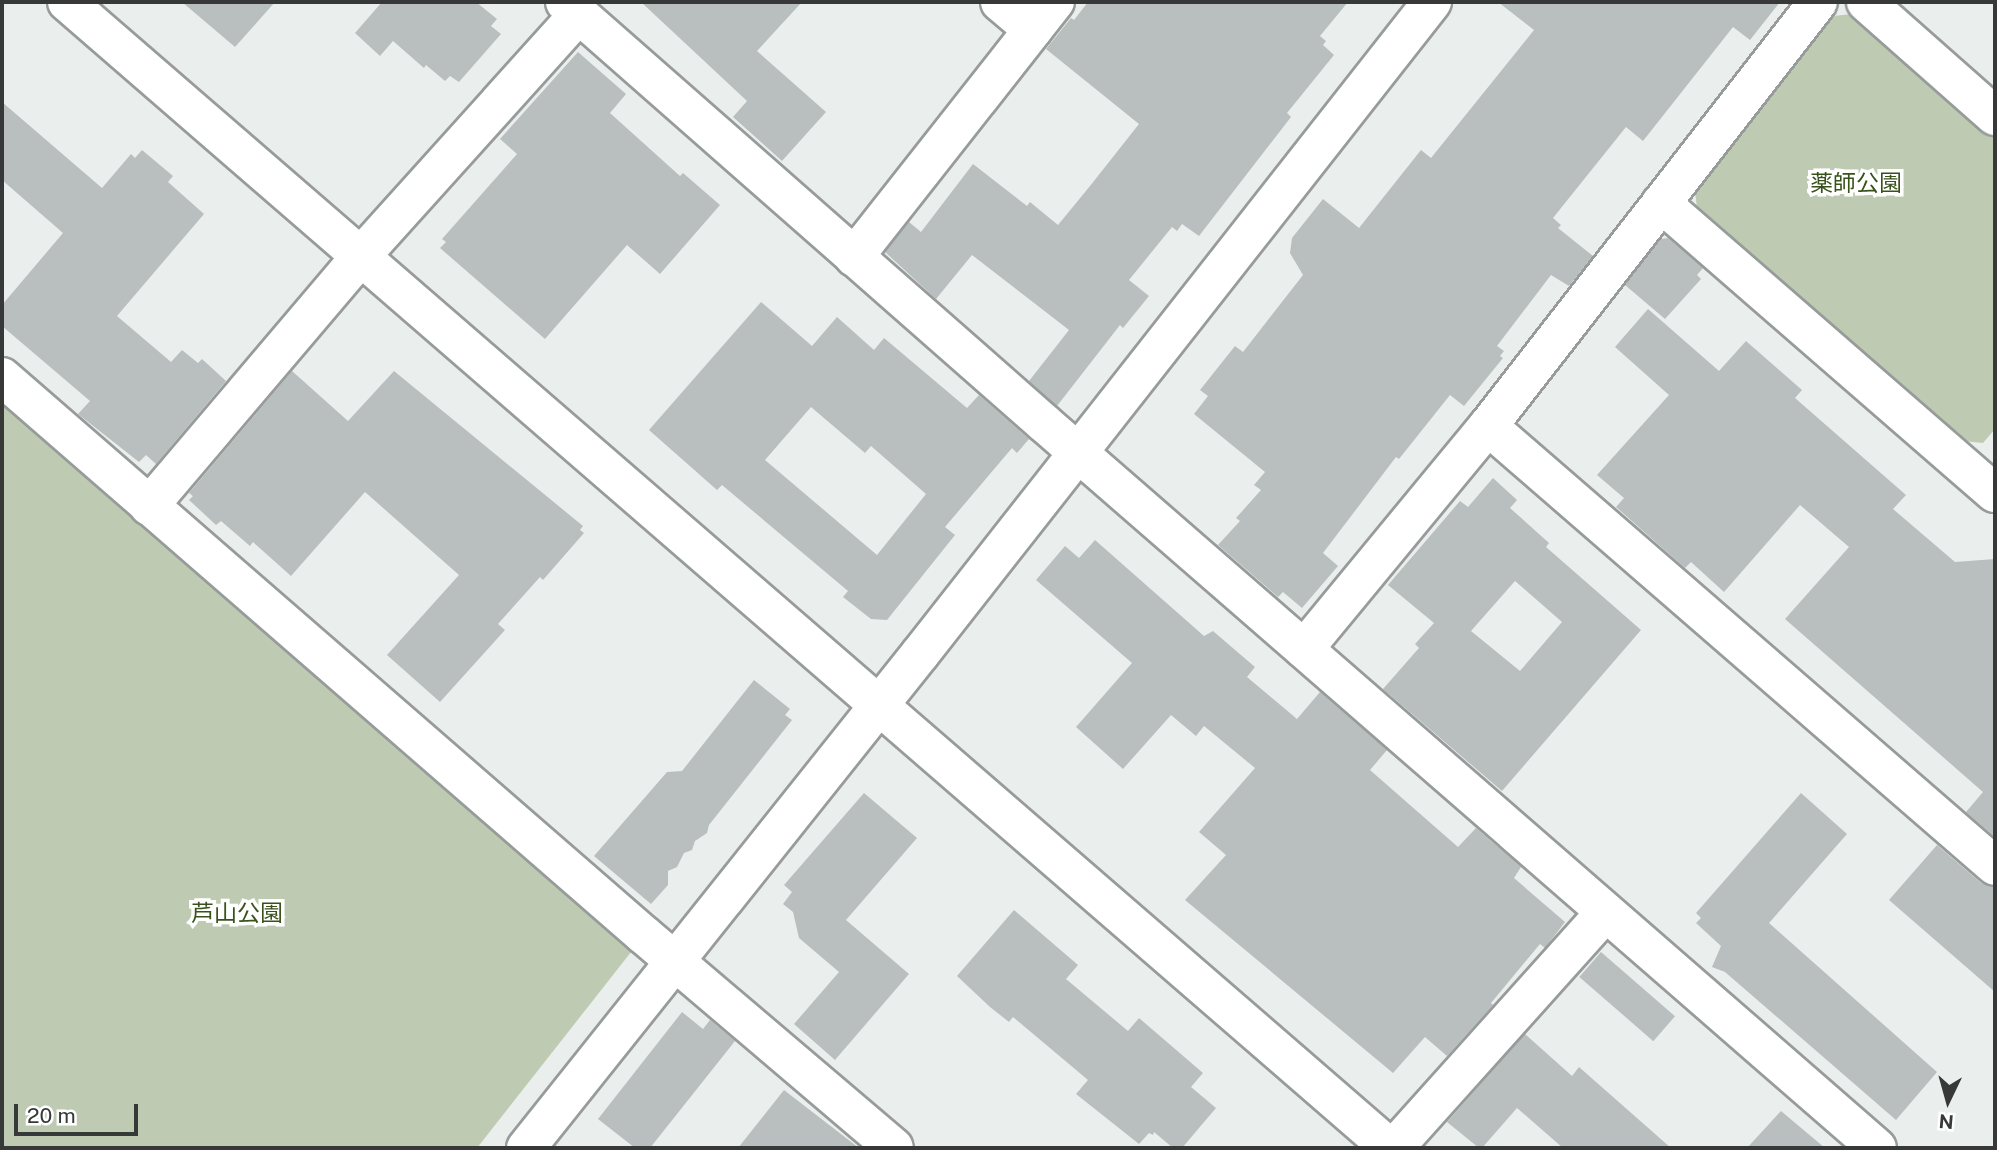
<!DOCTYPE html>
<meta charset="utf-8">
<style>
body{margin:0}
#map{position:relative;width:1997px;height:1150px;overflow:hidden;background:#eaefed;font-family:"Public Sans","Noto Sans JP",sans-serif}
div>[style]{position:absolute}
.green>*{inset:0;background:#becbb2}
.building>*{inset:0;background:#b9bfbe;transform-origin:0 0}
.roads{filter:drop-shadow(2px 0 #979c9a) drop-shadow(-2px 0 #979c9a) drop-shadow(0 2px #979c9a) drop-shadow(0 -2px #979c9a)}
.minor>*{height:38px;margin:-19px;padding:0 19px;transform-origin:19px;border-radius:19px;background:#fff}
span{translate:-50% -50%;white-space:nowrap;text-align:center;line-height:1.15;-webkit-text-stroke:7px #fff;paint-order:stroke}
.park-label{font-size:23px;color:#39521b}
.frame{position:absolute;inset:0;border:4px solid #373938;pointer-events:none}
.north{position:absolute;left:1913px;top:1066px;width:70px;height:70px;-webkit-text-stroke:5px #fff;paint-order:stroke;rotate:185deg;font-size:19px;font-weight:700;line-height:28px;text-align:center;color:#373938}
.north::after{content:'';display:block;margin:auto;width:24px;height:32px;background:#373938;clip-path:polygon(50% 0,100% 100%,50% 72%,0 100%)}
.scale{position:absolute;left:14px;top:1104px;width:124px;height:32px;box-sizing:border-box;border:4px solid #373938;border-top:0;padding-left:9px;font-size:21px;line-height:24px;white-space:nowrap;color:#373938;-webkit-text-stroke:5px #fff;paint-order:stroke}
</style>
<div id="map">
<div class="green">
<i style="clip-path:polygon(1852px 14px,1995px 139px,1995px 429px,1983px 443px,1963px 441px,1697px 208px,1694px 184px,1833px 16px)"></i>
<i style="clip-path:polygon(2px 397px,635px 947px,477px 1148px,2px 1148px)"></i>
</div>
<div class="building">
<i style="clip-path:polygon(182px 2px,275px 2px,235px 47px)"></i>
<i style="clip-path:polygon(382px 2px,476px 2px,497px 19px,491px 26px,501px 34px,459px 82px,450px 76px,445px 81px,426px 65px,424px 68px,393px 41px,380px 56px,355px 33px)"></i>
<i style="clip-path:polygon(641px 2px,802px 2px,757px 51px,826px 112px,782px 161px,733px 117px,747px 101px)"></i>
<i style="clip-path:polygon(1088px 2px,1348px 2px,1320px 36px,1326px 41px,1323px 45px,1334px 55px,1287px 113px,1291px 117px,1199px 236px,1182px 224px,1177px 231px,1172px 227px,1129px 280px,1149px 296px,1123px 328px,1120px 325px,1057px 406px,1029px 381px,1069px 330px,972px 255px,936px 299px,885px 252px,909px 222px,921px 232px,973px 164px,1027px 206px,1030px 202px,1058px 225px,1090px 186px,1139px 124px,1046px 49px,1071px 18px,1074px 20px)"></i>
<i style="clip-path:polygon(1498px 2px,1780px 2px,1750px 40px,1733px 27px,1643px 141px,1626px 127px,1553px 218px,1561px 225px,1558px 228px,1593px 256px,1569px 286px,1551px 275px,1497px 346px,1504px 351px,1500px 356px,1503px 358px,1464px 406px,1450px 395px,1399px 459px,1396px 457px,1323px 553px,1338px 566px,1302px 608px,1283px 592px,1278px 597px,1218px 545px,1240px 521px,1236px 518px,1261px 490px,1254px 485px,1265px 472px,1194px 414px,1208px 396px,1200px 390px,1235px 346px,1243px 352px,1303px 275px,1290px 253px,1292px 238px,1323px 199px,1359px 228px,1421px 150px,1431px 158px,1534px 30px)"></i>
<i style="clip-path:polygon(578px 52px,626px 94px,610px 113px,680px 176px,683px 173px,720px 205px,660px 274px,627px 245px,545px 339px,440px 248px,446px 242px,442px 239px,517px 154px,500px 139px)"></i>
<i style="clip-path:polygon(2px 102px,102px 188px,131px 154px,135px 158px,142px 150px,173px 176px,168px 182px,204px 214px,117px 316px,171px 362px,182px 350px,198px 363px,202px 359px,226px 381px,156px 464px,146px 455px,139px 462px,78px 414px,90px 401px,2px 326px,2px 305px,63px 233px,2px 180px)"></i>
<i style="clip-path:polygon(1668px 238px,1703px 268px,1697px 275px,1701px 279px,1665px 319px,1625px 285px,1661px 239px)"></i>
<i style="clip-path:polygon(evenodd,761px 302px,812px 346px,837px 317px,874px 350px,884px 338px,967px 408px,979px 395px,1029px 439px,1017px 453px,1012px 448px,945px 527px,955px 535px,887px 620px,871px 619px,843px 597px,848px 591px,722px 485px,717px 490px,649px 430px,761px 302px,811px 407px,865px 453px,871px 446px,926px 494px,877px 555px,765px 460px,811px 407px)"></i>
<i style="clip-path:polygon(1648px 309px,1719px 371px,1746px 341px,1802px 390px,1795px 398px,1906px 495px,1893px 509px,1955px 562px,1995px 559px,1995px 837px,1966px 812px,1983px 792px,1785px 619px,1849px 547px,1800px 505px,1724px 592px,1691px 562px,1685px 568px,1616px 507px,1624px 498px,1597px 475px,1669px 395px,1615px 347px)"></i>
<i style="clip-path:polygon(292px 371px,348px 421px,394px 371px,583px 526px,580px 530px,584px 533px,543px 580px,540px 577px,498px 624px,505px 630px,440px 702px,387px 655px,459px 575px,365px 492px,291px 576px,253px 542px,250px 546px,221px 521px,216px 525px,189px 500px,193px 496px,189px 493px)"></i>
<i style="clip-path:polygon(evenodd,1493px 478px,1517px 500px,1510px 508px,1549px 543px,1546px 547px,1641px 630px,1502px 791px,1383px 689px,1419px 648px,1415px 644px,1434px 623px,1388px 585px,1460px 501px,1468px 507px,1493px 478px,1515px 581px,1562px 622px,1520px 671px,1471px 631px,1515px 581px)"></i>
<i style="clip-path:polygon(1095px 540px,1204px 636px,1213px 631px,1255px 667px,1247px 677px,1297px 719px,1320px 692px,1387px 750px,1370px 770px,1458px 847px,1476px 828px,1521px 867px,1514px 878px,1565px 922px,1545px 948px,1540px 944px,1491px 1003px,1493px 1005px,1447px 1056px,1425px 1037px,1393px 1073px,1185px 900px,1226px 855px,1199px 832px,1255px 768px,1204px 726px,1196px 736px,1171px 715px,1123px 769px,1076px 727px,1132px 663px,1036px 580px,1065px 546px,1079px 558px)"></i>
<i style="clip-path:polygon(754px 680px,790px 709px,785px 715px,792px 720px,709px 825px,707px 833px,695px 841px,692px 850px,684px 853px,677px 867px,668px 871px,668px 885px,651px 904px,594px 856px,667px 772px,682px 771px)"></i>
<i style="clip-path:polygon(864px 793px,917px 838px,846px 920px,909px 974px,835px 1060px,794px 1024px,839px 972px,799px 938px,793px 912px,783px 904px,792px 892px,784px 885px)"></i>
<i style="clip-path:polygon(1801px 793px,1847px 834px,1769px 923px,1937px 1072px,1896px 1120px,1725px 972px,1712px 967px,1721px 946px,1696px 923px,1701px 918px,1696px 913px)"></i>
<i style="clip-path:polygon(1937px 845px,1981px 883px,1995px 887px,1995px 992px,1889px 900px)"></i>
<i style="clip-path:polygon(1014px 910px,1078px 965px,1066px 979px,1128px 1031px,1139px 1018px,1203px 1073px,1191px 1087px,1216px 1108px,1182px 1148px,1173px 1148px,1154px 1132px,1153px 1135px,1149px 1133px,1139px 1144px,1076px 1094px,1088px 1080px,1013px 1017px,1009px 1022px,990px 1007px,957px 976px)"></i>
<i style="left:1601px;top:952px;width:98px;height:33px;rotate:41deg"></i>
<i style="clip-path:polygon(682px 1012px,703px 1029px,710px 1020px,735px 1041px,650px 1148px,635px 1148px,598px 1119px)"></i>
<i style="clip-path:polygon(1525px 1034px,1572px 1076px,1579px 1067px,1671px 1148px,1563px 1148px,1517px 1108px,1482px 1148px,1479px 1148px,1447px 1122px)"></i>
<i style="clip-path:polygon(784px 1090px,859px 1148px,738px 1148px)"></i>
<i style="clip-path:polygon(1781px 1111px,1825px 1148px,1747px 1148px)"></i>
</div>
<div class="roads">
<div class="minor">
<i style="left:67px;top:2px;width:1750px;rotate:40.9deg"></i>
<i style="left:565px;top:2px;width:638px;rotate:41.31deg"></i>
<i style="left:1044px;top:423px;width:1104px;rotate:41.03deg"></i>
<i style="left:1000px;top:2px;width:43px;rotate:40.3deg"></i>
<i style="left:1866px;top:2px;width:172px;rotate:41.5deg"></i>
<i style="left:1661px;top:203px;width:442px;rotate:41deg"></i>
<i style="left:854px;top:257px;width:325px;rotate:-51.8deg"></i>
<i style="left:2px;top:377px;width:851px;rotate:41deg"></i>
<i style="left:644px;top:935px;width:328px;rotate:40.4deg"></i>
<i style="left:1488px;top:426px;width:671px;rotate:40.95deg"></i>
<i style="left:149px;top:506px;width:328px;rotate:-49.7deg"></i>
<i style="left:361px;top:256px;width:326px;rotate:-48deg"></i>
<i style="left:1304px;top:649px;width:289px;rotate:-50.5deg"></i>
<i style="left:1488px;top:426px;width:537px;rotate:-52.11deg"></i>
<i style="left:526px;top:1148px;width:632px;rotate:-51.43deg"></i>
<i style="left:920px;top:654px;width:829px;rotate:-51.86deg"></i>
<i style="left:1394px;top:1148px;width:317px;rotate:-48.1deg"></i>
</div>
</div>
<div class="park-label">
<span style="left:1856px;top:183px">薬師公園</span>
<span style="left:237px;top:913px">芦山公園</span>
</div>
<div class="frame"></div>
<div class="north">N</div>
<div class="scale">20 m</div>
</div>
